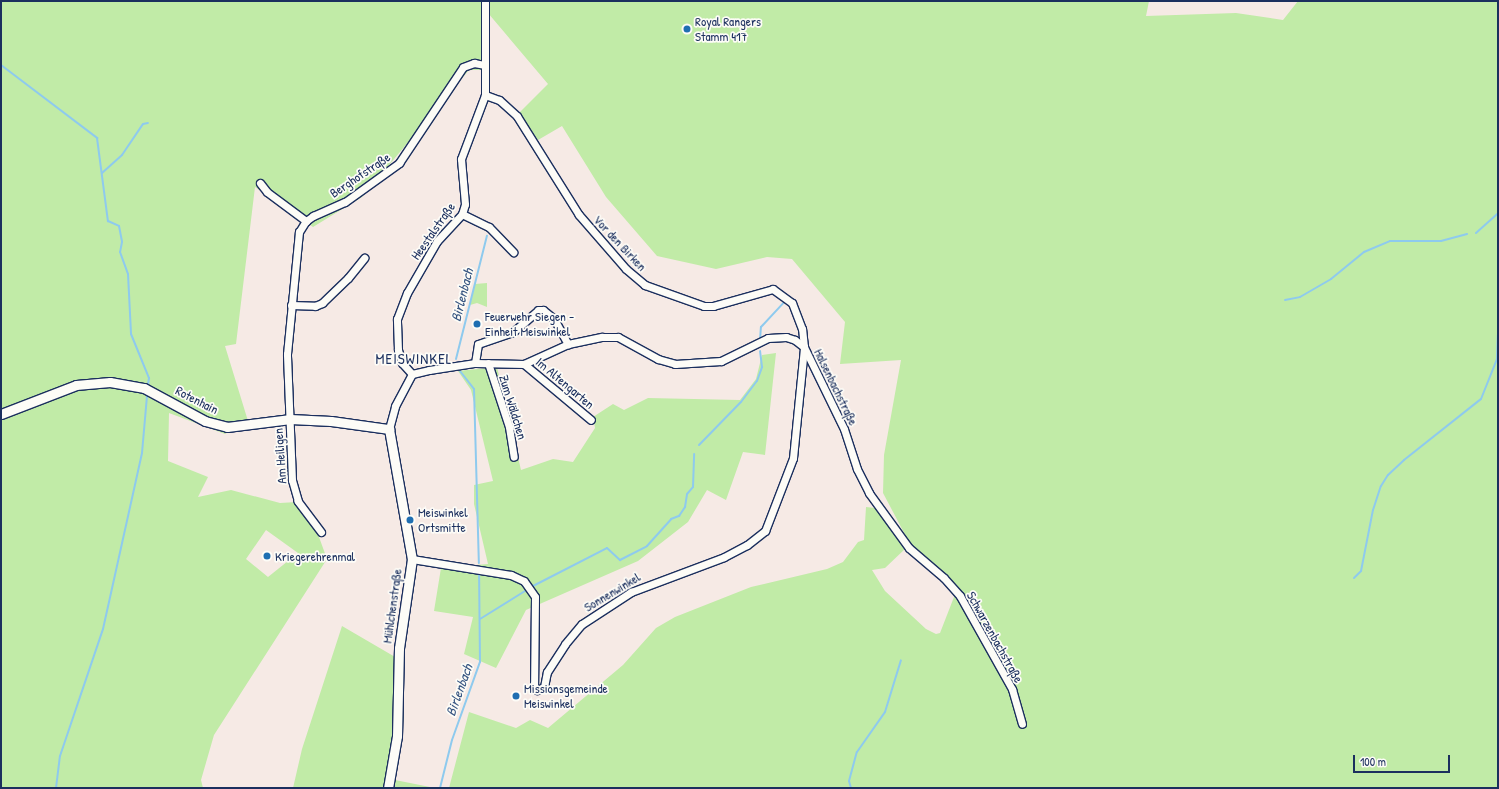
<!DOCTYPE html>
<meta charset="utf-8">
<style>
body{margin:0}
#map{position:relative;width:1499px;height:789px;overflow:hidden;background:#f6eae5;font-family:"Patrick Hand",sans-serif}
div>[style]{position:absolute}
.green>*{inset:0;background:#c1eba7}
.stream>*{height:2px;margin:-1px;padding:0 1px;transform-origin:1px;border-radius:1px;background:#8ecaee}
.roads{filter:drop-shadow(1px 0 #1b2f5e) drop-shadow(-1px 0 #1b2f5e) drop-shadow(0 1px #1b2f5e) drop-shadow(0 -1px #1b2f5e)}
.minor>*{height:7px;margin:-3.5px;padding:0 3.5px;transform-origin:3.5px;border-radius:3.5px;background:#fdfcf7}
.tertiary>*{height:9px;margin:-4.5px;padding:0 4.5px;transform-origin:4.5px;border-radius:4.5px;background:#fdfcf7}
.dots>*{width:11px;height:11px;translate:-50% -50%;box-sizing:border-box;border:2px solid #fdfcf7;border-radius:50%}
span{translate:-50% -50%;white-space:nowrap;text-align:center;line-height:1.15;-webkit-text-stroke:3.5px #fdfcf7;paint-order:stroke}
.poi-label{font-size:13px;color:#1b2f5e}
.left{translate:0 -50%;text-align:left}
.street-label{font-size:13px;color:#1b2f5e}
.water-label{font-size:14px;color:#385682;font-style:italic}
.quarter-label{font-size:15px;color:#1b2f5e;letter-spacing:1px}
.frame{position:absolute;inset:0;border:2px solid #1b2f5e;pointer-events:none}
.scale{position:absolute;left:1353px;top:755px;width:97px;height:18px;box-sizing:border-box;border:2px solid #1b2f5e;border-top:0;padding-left:5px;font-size:12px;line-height:14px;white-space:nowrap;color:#1b2f5e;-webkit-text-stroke:3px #fdfcf7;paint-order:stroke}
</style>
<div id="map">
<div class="green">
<i style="clip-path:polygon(evenodd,1px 1px,1149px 1px,1146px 16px,1236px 13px,1283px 20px,1298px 1px,1498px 1px,1498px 788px,449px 788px,469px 712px,516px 728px,530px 720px,548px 728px,623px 665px,656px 628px,675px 617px,751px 587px,827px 569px,843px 562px,858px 542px,864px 540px,866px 507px,875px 508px,906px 548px,885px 568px,872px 570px,885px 591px,926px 629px,936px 634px,940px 633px,954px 597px,953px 590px,919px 561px,883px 493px,884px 455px,901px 360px,840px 364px,845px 322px,792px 259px,767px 257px,716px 269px,657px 256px,606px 197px,562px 126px,538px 140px,518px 114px,548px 84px,488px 13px,482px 70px,469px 70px,362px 197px,313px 227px,255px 187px,236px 344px,225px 346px,248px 421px,225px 434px,169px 413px,168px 461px,208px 477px,198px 497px,231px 490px,280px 503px,297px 502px,319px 537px,327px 559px,214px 735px,201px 780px,203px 788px,1px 788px,1px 1px,266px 530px,298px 553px,268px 577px,246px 559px,266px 530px)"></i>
<i style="clip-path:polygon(487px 283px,487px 307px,477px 303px,470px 305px,475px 284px)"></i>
<i style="clip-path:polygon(776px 353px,765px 455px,743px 452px,726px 500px,707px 490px,688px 522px,638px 561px,526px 610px,496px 668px,464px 654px,473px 617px,434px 611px,441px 568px,488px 564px,474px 504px,474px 485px,493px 481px,471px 390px,458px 371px,497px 367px,521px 470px,553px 459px,573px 462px,595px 428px,593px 417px,613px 404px,624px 410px,648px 398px,740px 400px,756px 379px,762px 355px)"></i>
<i style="clip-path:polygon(342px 626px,402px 661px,404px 717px,395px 780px,435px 788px,293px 788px,302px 749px)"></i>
</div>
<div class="stream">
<i style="left:1px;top:65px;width:121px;rotate:37.2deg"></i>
<i style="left:97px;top:138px;width:84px;rotate:82.5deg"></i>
<i style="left:108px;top:221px;width:12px;rotate:24deg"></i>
<i style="left:119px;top:226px;width:16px;rotate:79deg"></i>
<i style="left:122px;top:242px;width:10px;rotate:101deg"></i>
<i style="left:120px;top:252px;width:23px;rotate:70deg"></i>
<i style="left:128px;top:274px;width:60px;rotate:87.1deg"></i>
<i style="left:131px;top:334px;width:48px;rotate:67.8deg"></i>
<i style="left:149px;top:378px;width:6px;rotate:99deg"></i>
<i style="left:102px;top:173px;width:27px;rotate:-42deg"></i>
<i style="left:122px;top:155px;width:37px;rotate:-56deg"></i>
<i style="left:143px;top:124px;width:5px;rotate:-11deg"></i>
<i style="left:1476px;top:233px;width:30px;rotate:-42deg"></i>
<i style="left:1285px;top:300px;width:15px;rotate:-11deg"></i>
<i style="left:1300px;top:297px;width:36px;rotate:-30deg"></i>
<i style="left:1331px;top:279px;width:43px;rotate:-39.3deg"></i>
<i style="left:1364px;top:252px;width:28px;rotate:-23deg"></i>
<i style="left:1390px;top:241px;width:51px"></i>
<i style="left:1441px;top:241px;width:27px;rotate:-15deg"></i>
<i style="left:1498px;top:316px;width:12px;rotate:90deg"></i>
<i style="left:760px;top:340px;width:13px;rotate:-86deg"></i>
<i style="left:761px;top:327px;width:35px;rotate:-47deg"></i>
<i style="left:456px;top:359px;width:127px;rotate:-75.9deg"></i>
<i style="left:460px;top:371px;width:23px;rotate:52deg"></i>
<i style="left:474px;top:389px;width:174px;rotate:88.4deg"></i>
<i style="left:699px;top:445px;width:60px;rotate:-45.7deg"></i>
<i style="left:741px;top:402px;width:26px;rotate:-53deg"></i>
<i style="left:757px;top:381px;width:15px;rotate:-70deg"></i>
<i style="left:762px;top:367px;width:16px;rotate:-97deg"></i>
<i style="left:1354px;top:578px;width:10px;rotate:-45deg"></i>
<i style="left:1361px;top:571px;width:62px;rotate:-78.9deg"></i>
<i style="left:1373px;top:510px;width:25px;rotate:-72deg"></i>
<i style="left:1381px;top:486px;width:13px;rotate:-58deg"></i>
<i style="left:1388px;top:475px;width:22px;rotate:-43deg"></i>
<i style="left:1404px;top:460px;width:98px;rotate:-38.4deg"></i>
<i style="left:1481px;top:399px;width:43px;rotate:-68.2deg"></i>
<i style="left:1497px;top:359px;width:24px;rotate:-88deg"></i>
<i style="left:533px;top:586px;width:83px;rotate:-27.2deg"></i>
<i style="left:607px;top:548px;width:18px;rotate:43deg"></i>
<i style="left:620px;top:560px;width:30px;rotate:-27deg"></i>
<i style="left:647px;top:546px;width:36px;rotate:-48deg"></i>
<i style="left:671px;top:519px;width:9px;rotate:-21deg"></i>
<i style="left:679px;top:516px;width:11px;rotate:-56deg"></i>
<i style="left:685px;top:507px;width:13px;rotate:-81deg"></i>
<i style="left:687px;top:494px;width:9px;rotate:-49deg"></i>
<i style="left:693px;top:487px;width:33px;rotate:-88deg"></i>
<i style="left:480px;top:619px;width:53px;rotate:-31.9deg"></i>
<i style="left:56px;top:788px;width:32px;rotate:-83deg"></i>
<i style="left:60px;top:756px;width:134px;rotate:-71.3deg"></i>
<i style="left:103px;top:629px;width:180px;rotate:-77.5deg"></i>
<i style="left:142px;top:453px;width:57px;rotate:-85deg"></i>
<i style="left:440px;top:788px;width:49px;rotate:-76deg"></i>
<i style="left:452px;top:740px;width:83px;rotate:-70.3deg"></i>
<i style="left:480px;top:662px;width:89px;rotate:-90.6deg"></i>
<i style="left:851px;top:788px;width:7px;rotate:-106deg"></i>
<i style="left:849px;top:781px;width:30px;rotate:-75deg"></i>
<i style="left:857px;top:752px;width:49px;rotate:-55deg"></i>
<i style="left:885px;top:712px;width:54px;rotate:-72.9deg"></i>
</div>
<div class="roads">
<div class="minor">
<i style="left:260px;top:183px;width:11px;rotate:52deg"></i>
<i style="left:267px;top:192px;width:49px;rotate:36.6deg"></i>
<i style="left:462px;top:214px;width:30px;rotate:26deg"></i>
<i style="left:489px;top:227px;width:35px;rotate:46deg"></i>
<i style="left:291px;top:305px;width:24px;rotate:2deg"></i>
<i style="left:315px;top:306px;width:8px;rotate:-23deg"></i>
<i style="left:322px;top:303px;width:36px;rotate:-44deg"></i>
<i style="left:348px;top:278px;width:26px;rotate:-51deg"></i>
<i style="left:475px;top:363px;width:19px;rotate:-81deg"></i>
<i style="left:478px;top:344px;width:37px;rotate:-19deg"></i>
<i style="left:513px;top:332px;width:33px;rotate:-41deg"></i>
<i style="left:538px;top:310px;width:5px"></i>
<i style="left:543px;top:310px;width:14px;rotate:39deg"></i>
<i style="left:554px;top:319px;width:29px;rotate:61deg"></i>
<i style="left:488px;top:363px;width:67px;rotate:71.8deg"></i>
<i style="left:509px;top:427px;width:30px;rotate:81deg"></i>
<i style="left:524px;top:364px;width:87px;rotate:39.9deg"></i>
<i style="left:412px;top:374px;width:15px;rotate:-132deg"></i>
<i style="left:402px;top:363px;width:14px;rotate:-107deg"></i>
<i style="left:398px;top:350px;width:31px;rotate:-92deg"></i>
<i style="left:397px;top:319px;width:28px;rotate:-69deg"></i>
<i style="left:407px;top:293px;width:60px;rotate:-60deg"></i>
<i style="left:437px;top:241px;width:37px;rotate:-47deg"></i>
<i style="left:462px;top:214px;width:10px;rotate:-73deg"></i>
<i style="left:465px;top:204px;width:45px;rotate:-95.1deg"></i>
<i style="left:461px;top:159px;width:68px;rotate:-69.4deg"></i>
<i style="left:485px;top:95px;width:94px;rotate:-90deg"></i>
<i style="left:389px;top:429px;width:24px;rotate:-75deg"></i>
<i style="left:395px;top:406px;width:36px;rotate:-62deg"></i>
<i style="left:412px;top:374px;width:17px;rotate:-13deg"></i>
<i style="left:429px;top:370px;width:47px;rotate:-8.7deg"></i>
<i style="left:475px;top:363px;width:49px;rotate:1.2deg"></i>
<i style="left:524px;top:364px;width:48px;rotate:-24.4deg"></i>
<i style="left:568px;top:344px;width:35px;rotate:-12deg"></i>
<i style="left:602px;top:337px;width:16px"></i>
<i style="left:618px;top:337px;width:46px;rotate:28.8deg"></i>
<i style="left:658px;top:359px;width:18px;rotate:16deg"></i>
<i style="left:675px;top:364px;width:46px;rotate:-3.7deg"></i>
<i style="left:721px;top:361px;width:52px;rotate:-26.1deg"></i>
<i style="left:768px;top:338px;width:18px;rotate:-3deg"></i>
<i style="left:786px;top:337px;width:9px;rotate:18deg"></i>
<i style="left:795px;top:340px;width:11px;rotate:38deg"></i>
<i style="left:804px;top:347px;width:91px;rotate:64deg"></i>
<i style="left:844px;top:429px;width:42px;rotate:72deg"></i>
<i style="left:857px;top:469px;width:27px;rotate:63deg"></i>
<i style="left:869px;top:493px;width:68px;rotate:54deg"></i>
<i style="left:909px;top:548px;width:46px;rotate:40.6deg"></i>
<i style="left:944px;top:578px;width:24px;rotate:48deg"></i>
<i style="left:960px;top:596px;width:107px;rotate:60.8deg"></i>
<i style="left:1012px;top:689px;width:36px;rotate:74deg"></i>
<i style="left:321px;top:532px;width:39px;rotate:-127deg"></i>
<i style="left:298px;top:501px;width:22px;rotate:-106deg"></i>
<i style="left:292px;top:480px;width:126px;rotate:-92.3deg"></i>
<i style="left:287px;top:354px;width:123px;rotate:-84.4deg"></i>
<i style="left:299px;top:232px;width:13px;rotate:-58deg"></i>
<i style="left:306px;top:221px;width:9px;rotate:-36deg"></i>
<i style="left:313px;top:216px;width:35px;rotate:-24deg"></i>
<i style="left:345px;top:202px;width:67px;rotate:-35.8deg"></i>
<i style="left:399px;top:163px;width:115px;rotate:-56.3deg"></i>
<i style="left:463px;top:67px;width:12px;rotate:-20deg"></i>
<i style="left:474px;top:63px;width:10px;rotate:11deg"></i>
<i style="left:412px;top:559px;width:100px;rotate:9.2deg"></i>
<i style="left:511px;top:575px;width:14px;rotate:25deg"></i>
<i style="left:524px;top:581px;width:19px;rotate:55deg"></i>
<i style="left:535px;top:597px;width:89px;rotate:90.6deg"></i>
<i style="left:534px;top:686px;width:5px;rotate:53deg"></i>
<i style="left:537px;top:690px;width:8px;rotate:-23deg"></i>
<i style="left:544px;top:687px;width:15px;rotate:-79deg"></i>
<i style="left:547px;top:672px;width:33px;rotate:-57deg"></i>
<i style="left:565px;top:644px;width:26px;rotate:-50deg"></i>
<i style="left:582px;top:624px;width:59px;rotate:-33.1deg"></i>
<i style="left:631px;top:592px;width:99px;rotate:-20.6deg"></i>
<i style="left:724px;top:557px;width:26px;rotate:-28deg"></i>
<i style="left:747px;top:545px;width:23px;rotate:-38deg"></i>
<i style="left:765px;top:531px;width:78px;rotate:-69deg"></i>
<i style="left:793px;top:458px;width:112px;rotate:-84.3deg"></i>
<i style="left:804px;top:347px;width:18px;rotate:-96deg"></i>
<i style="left:802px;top:329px;width:28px;rotate:-111deg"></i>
<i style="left:792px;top:303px;width:24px;rotate:-144deg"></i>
<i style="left:773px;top:289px;width:62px;rotate:164.2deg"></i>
<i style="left:713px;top:306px;width:9px;rotate:180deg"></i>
<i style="left:704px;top:306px;width:63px;rotate:-160.4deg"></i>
<i style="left:645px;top:285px;width:25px;rotate:-140deg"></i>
<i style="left:626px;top:269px;width:72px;rotate:-131deg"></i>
<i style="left:579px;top:215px;width:117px;rotate:-122.1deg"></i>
<i style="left:517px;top:116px;width:24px;rotate:-138deg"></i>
<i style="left:499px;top:100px;width:15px;rotate:-160deg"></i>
</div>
<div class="tertiary">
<i style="left:1px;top:414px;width:80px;rotate:-21.1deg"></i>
<i style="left:76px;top:385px;width:34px;rotate:-5deg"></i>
<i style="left:110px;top:382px;width:35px;rotate:10deg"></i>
<i style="left:144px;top:388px;width:69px;rotate:28.4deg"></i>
<i style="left:205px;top:421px;width:23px;rotate:15deg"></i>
<i style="left:227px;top:427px;width:64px;rotate:-7.2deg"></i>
<i style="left:290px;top:419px;width:41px;rotate:2.8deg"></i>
<i style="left:331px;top:421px;width:59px;rotate:7.9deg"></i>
<i style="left:389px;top:429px;width:132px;rotate:80deg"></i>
<i style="left:412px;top:559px;width:90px;rotate:98.3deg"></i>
<i style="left:399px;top:648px;width:88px;rotate:91.3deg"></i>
<i style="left:397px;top:736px;width:53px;rotate:99.8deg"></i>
</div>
</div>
<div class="dots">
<i style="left:687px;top:29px;background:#1f6fb2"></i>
<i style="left:477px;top:324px;background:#1f6fb2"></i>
<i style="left:410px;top:520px;background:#1f6fb2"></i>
<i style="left:267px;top:556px;background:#1f6fb2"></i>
<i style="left:516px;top:696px;background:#1f6fb2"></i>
</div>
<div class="poi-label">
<span class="left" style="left:695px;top:29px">Royal Rangers<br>Stamm 417</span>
<span class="left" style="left:485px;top:324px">Feuerwehr Siegen -<br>Einheit Meiswinkel</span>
<span class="left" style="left:418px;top:520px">Meiswinkel<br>Ortsmitte</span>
<span class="left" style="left:275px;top:556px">Kriegerehrenmal</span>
<span class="left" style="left:524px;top:696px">Missionsgemeinde<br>Meiswinkel</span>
</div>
<div class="street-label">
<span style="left:360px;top:175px;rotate:-34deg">Berghofstraße</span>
<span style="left:433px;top:231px;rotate:-55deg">Heestalstraße</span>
<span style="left:620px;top:243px;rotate:47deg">Vor den Birken</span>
<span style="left:565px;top:383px;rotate:40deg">Im Altengarten</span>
<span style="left:836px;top:387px;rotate:64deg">Halsenbachstraße</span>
<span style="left:197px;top:400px;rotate:27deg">Rotenhain</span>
<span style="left:513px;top:407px;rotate:73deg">Zum Wäldchen</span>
<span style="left:280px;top:456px;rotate:-94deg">Am Heiligen</span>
<span style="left:612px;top:592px;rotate:-31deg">Sonnenwinkel</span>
<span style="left:392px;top:606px;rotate:-82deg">Mühlchenstraße</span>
<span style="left:995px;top:637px;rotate:61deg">Schwarzenbachstraße</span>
</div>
<div class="water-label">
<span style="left:462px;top:295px;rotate:-76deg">Birlenbach</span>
<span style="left:459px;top:690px;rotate:-70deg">Birlenbach</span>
</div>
<div class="quarter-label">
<span style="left:414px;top:359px">MEISWINKEL</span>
</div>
<div class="frame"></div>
<div class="scale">100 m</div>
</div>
